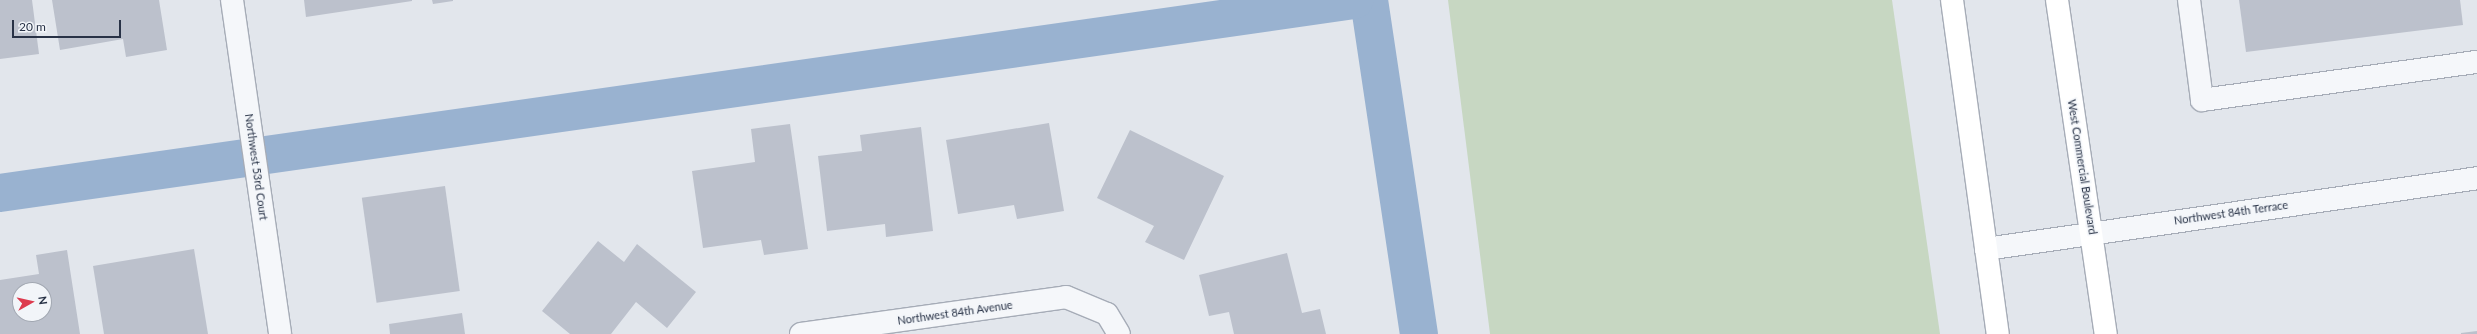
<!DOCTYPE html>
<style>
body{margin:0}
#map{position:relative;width:2477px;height:334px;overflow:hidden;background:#e2e6ec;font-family:Lato,sans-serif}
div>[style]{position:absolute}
.green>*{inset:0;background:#c7d7c2}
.canal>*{height:38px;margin:-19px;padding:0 19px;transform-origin:19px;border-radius:19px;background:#99b2d0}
.building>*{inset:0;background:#bcc1cc;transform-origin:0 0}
.roads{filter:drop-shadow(1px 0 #a6acb7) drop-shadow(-1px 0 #a6acb7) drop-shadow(0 1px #a6acb7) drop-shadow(0 -1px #a6acb7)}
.minor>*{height:22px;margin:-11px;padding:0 11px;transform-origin:11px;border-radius:11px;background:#f5f7fa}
.highway>*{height:22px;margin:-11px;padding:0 11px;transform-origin:11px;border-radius:11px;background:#fff}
span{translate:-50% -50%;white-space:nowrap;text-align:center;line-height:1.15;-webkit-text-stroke:3px #f2f5f9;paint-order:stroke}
.street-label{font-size:11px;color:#283246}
.north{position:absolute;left:12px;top:282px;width:40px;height:40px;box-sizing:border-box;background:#f2f5f9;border:1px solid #a1a7b1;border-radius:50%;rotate:82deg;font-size:11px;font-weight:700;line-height:16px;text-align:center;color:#283246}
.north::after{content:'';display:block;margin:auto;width:14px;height:18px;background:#dd3b4f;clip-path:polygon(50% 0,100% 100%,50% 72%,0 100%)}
.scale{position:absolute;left:12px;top:20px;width:109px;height:18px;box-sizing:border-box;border:2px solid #283246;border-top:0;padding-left:5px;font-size:12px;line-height:14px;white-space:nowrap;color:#283246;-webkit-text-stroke:3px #f2f5f9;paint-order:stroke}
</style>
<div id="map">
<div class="green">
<i style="clip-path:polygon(1448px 0,1892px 0,1940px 334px,1490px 334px)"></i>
</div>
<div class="canal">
<i style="left:1369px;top:0;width:338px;rotate:81.5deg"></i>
<i style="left:0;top:193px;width:1368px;rotate:-8.11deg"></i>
</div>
<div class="building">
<i style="clip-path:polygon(0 0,32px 0,39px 54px,0 59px)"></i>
<i style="clip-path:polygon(52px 0,159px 0,167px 50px,126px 57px,123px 39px,60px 50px)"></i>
<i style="clip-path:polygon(304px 0,412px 0,412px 1px,306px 17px)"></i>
<i style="clip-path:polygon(432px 0,453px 0,453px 1px,433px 4px)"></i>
<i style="clip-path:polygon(2239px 0,2460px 0,2463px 25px,2246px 52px)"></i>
<i style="clip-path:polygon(1049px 123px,1064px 211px,1017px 219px,1014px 205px,958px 214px,946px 140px)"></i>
<i style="clip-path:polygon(790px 124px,808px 249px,764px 255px,761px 240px,703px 248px,692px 171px,755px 162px,751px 129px)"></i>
<i style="clip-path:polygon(921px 127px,933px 231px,886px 237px,885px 224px,827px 231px,818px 156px,862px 151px,860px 135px)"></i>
<i style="clip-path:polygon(1130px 130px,1224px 176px,1184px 260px,1145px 242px,1154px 226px,1097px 198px)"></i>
<i style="left:445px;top:186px;width:106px;height:84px;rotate:82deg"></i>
<i style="clip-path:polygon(598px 241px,624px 262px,637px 244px,696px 292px,667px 328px,636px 302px,611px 334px,570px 334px,542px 311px)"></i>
<i style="clip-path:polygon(194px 249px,208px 334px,104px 334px,93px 266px)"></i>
<i style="clip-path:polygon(evenodd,67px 250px,80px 334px,0 334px,0 280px,39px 274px,36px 255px,67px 250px,20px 290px,44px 290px,44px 314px,20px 314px,20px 290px)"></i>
<i style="clip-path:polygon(1287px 253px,1302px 313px,1320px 309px,1326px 334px,1234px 334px,1229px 312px,1209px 316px,1199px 275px)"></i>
<i style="clip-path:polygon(462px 313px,465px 334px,390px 334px,389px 324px)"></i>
<i style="clip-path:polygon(2477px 331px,2477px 334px,2461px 334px,2461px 333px)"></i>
</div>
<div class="roads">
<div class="minor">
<i style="left:232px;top:0;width:337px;rotate:81.8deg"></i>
<i style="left:2189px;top:0;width:101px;rotate:82.6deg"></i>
<i style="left:2202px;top:100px;width:278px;rotate:-7.9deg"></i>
<i style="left:1986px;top:249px;width:496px;rotate:-8.2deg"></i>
<i style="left:801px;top:334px;width:268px;rotate:-7.9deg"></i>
<i style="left:1066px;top:297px;width:44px;rotate:22.5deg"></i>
<i style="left:1107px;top:314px;width:23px;rotate:59deg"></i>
</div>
<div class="highway">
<i style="left:1952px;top:0;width:337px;rotate:82.2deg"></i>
<i style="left:2057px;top:0;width:338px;rotate:81.7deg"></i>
</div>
</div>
<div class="street-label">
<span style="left:256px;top:167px;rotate:82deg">Northwest 53rd Court</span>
<span style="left:2082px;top:167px;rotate:81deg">West Commercial Boulevard</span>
<span style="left:2231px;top:213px;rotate:-8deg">Northwest 84th Terrace</span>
<span style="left:955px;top:313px;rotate:-8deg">Northwest 84th Avenue</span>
</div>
<div class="north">N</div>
<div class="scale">20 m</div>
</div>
